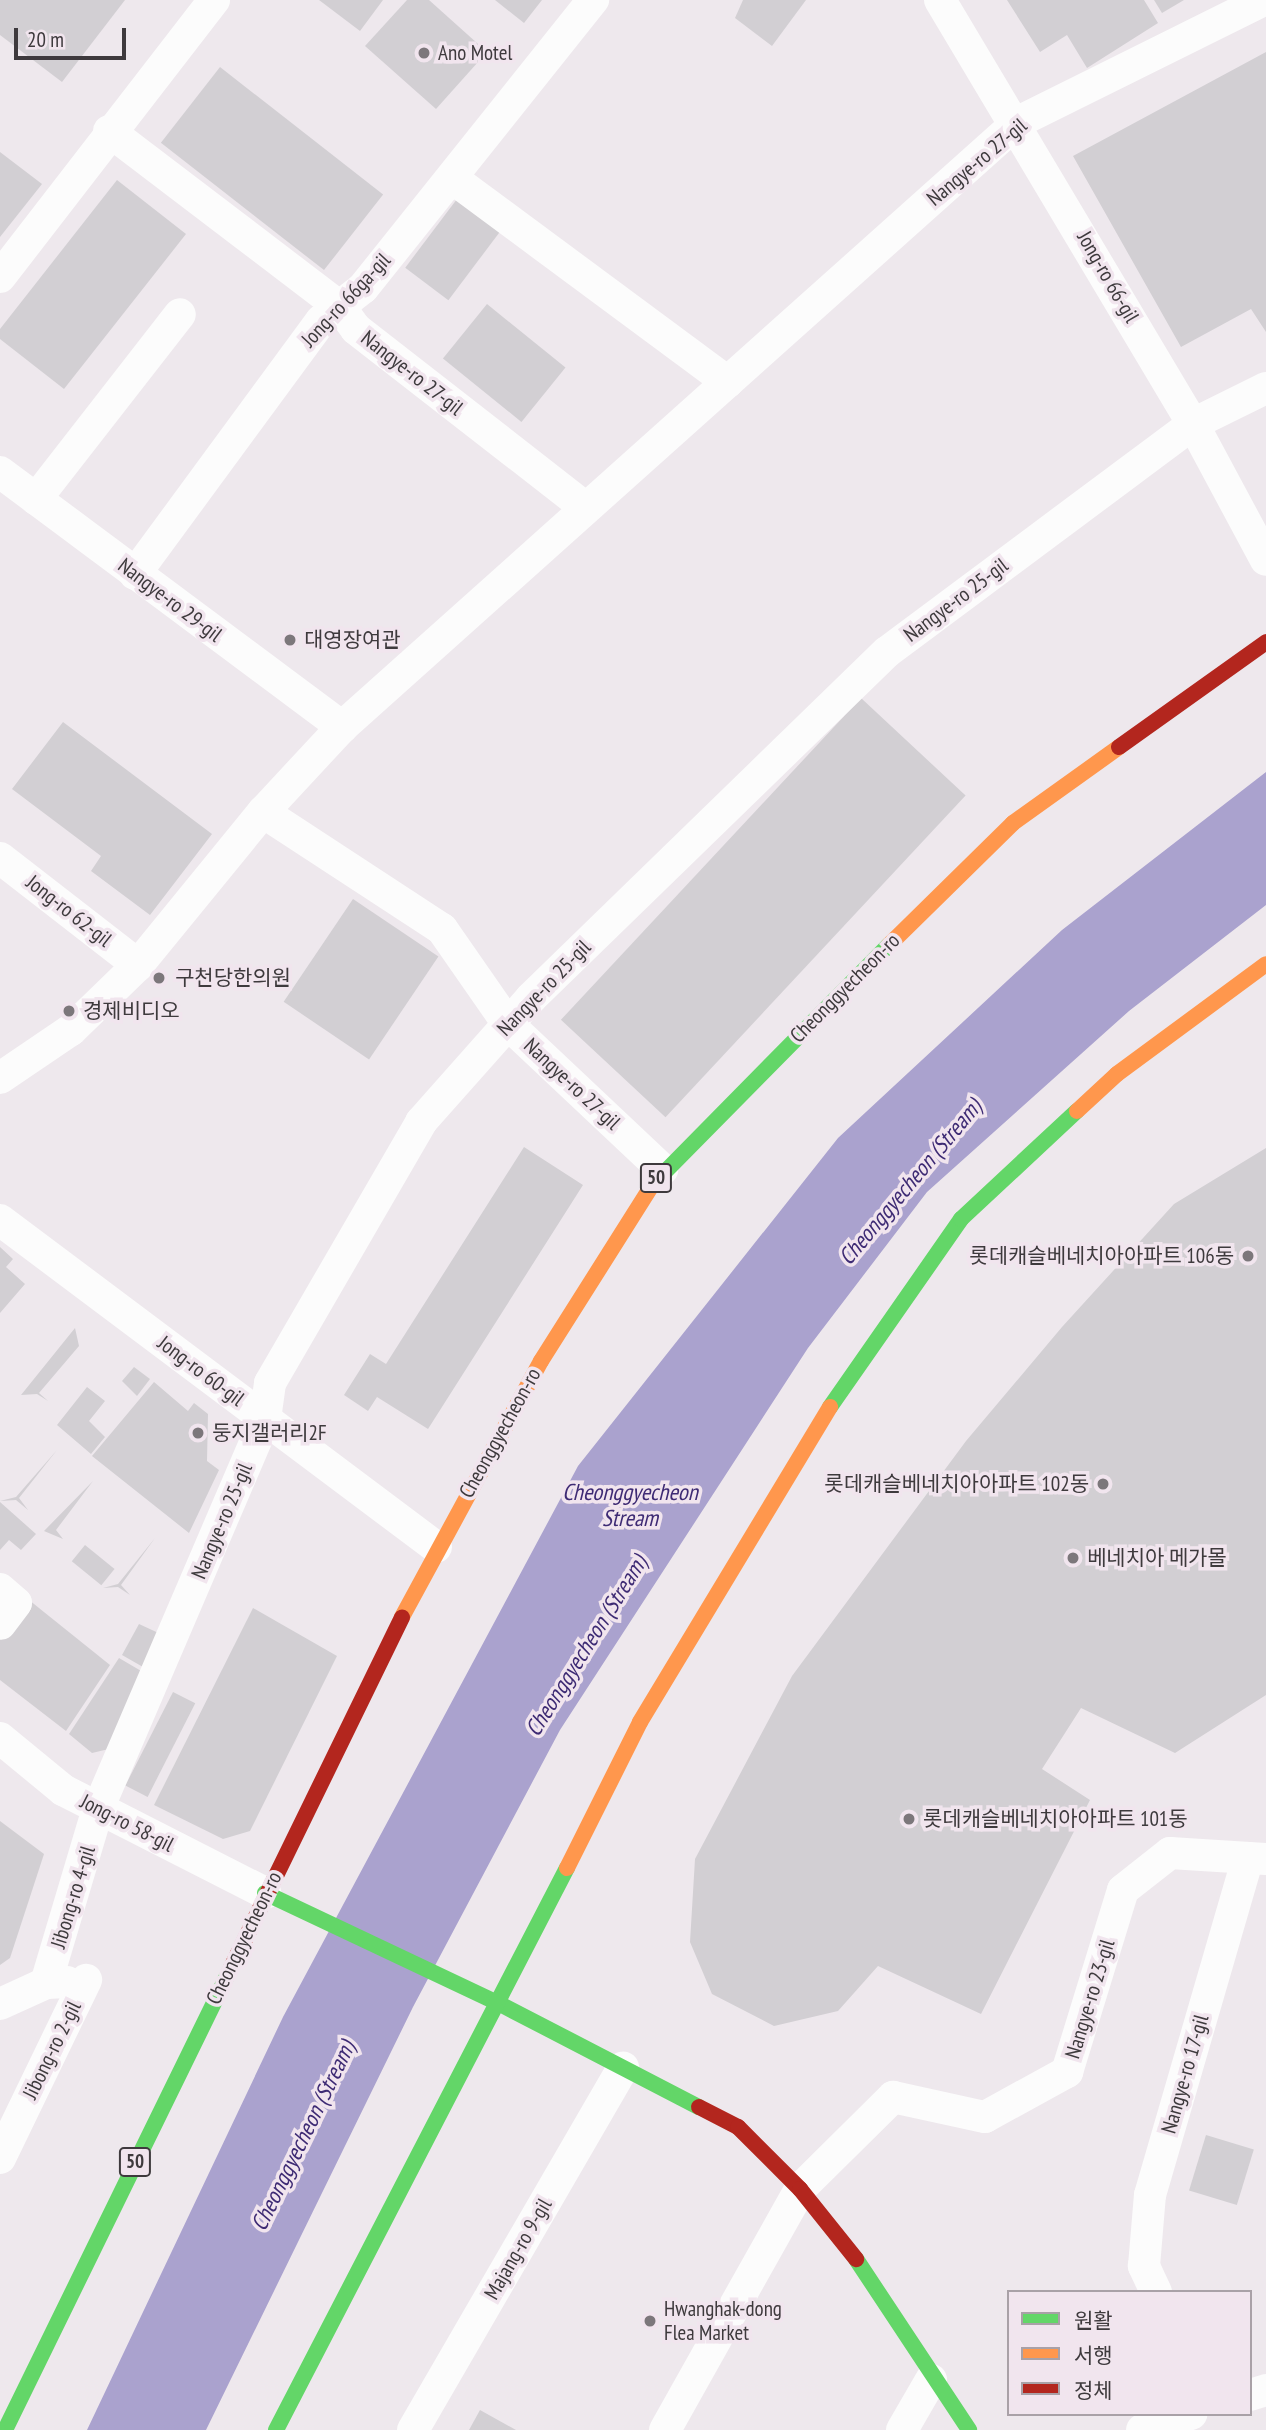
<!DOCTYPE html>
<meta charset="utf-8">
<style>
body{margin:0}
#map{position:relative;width:1266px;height:2430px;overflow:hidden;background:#eee8ed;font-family:"PT Sans Narrow","Noto Sans KR",sans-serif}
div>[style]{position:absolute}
.water>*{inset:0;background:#aaa2ce}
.building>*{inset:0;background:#d2cfd3;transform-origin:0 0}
.street>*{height:32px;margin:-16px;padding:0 16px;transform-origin:16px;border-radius:16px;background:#fcfcfc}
.fast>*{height:16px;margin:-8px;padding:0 8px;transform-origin:8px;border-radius:8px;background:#63d668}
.slow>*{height:16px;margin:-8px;padding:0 8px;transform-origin:8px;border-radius:8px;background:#ff974d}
.jam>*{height:16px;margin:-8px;padding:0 8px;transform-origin:8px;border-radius:8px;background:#b3261e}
.dots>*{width:19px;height:19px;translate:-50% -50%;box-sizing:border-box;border:4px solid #f1e5ee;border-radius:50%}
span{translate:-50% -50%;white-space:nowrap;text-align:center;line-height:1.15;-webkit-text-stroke:7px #f1e5ee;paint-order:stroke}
.shield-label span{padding:2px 5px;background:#f1e5ee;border:2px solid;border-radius:5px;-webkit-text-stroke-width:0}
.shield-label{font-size:19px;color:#3e3a3d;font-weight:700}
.poi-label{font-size:21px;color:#3e3a3d}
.left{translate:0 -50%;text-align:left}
.right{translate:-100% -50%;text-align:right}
.street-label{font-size:21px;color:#3e3a3d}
.water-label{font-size:23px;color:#3e2b74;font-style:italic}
.legend{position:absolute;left:1007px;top:2290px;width:245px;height:126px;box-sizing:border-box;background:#f1e5ee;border:2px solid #a9a1a7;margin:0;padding:9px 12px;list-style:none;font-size:21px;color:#3e3a3d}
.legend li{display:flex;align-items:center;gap:14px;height:35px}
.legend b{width:35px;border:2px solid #a9a1a7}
.scale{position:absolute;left:14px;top:28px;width:112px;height:32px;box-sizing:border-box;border:4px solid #3e3a3d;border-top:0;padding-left:9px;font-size:21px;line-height:24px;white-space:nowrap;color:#3e3a3d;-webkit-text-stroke:5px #f1e5ee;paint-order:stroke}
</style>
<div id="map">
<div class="water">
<i style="clip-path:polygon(1266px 772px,1266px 905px,1129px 1011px,927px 1192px,808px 1348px,560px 1730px,413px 2007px,206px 2430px,87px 2430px,283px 2017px,578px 1466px,838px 1138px,1062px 930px)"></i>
</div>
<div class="building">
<i style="clip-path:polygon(0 0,125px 0,62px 82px,0 35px)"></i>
<i style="clip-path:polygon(319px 0,383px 0,360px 31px)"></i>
<i style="clip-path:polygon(407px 0,429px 0,487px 52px,436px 109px,365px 46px)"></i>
<i style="clip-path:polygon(495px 0,542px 0,524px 23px)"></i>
<i style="clip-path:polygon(743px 0,806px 0,772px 46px,735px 18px)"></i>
<i style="clip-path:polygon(1007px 0,1144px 0,1158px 23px,1087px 68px,1067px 35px,1040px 52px)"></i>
<i style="clip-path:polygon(1154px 0,1184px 0,1162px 13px)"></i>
<i style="clip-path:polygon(1266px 52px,1266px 332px,1251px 309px,1181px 347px,1073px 156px)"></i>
<i style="left:220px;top:67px;width:207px;height:96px;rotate:38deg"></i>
<i style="clip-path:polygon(0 152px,42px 184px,0 237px)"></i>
<i style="clip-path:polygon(117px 180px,186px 234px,64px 389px,0 339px,0 329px)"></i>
<i style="left:457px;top:199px;width:54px;height:86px;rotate:37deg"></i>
<i style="left:487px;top:304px;width:101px;height:70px;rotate:39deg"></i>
<i style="left:861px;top:698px;width:143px;height:440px;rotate:43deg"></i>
<i style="clip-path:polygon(63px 722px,212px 834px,150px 915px,91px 871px,101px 856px,12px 789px)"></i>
<i style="left:353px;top:899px;width:103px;height:124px;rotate:34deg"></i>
<i style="clip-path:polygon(524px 1147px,583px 1185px,428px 1429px,377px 1397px,368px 1411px,344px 1395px,370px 1354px,386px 1364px)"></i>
<i style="clip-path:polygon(1266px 1148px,1266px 1695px,1175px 1753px,1081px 1708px,1042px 1769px,1090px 1800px,981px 2014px,878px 1966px,838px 2011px,774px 2026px,712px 1994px,690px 1942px,695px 1859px,792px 1676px,966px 1441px,1062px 1327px,1174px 1204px)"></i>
<i style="clip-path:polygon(0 1247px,13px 1259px,6px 1267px,25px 1284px,0 1313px)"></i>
<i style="clip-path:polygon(75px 1328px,79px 1346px,39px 1393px,48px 1401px,37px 1394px,21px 1395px)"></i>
<i style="clip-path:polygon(134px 1367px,150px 1379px,137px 1396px,122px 1381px)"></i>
<i style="clip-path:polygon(154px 1382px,188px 1411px,194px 1403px,208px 1414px,207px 1461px,219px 1470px,189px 1533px,92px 1456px)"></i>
<i style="clip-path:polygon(87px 1387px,105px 1401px,89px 1421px,105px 1437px,91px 1454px,57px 1425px)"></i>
<i style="clip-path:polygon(57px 1450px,19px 1498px,28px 1510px,16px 1500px,0 1501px,16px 1497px)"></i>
<i style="clip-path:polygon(93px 1481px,56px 1530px,63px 1539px,44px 1531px)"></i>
<i style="clip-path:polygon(0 1502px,36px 1534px,21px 1550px,9px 1540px,0 1550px)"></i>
<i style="clip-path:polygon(155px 1538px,121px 1585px,130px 1595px,118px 1587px,103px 1588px,118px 1584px)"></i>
<i style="left:85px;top:1545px;width:38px;height:21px;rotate:39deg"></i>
<i style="clip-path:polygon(29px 1600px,110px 1665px,66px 1731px,0 1680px,0 1637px)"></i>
<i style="clip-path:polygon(253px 1608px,337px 1656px,250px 1831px,223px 1839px,154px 1805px)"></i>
<i style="clip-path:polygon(139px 1624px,165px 1636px,150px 1671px,122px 1655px)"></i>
<i style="clip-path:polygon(119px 1658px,148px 1675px,113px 1748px,92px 1753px,69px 1734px)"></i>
<i style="left:173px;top:1692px;width:25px;height:105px;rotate:27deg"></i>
<i style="clip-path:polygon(0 1821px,44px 1854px,10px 1958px,0 1965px)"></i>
<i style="left:1206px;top:2135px;width:50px;height:58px;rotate:17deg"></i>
<i style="clip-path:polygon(480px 2410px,516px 2430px,469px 2430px)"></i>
</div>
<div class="street">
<i style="left:940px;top:0;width:494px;rotate:59.2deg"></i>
<i style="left:1193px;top:424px;width:154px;rotate:61.8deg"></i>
<i style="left:109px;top:131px;width:290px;rotate:37.3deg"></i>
<i style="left:340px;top:307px;width:27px;rotate:54deg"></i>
<i style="left:356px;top:329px;width:291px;rotate:37.9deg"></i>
<i style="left:452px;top:178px;width:343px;rotate:36.5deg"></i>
<i style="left:0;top:277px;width:350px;rotate:-52.3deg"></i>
<i style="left:0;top:472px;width:427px;rotate:36.7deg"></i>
<i style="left:36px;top:499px;width:234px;rotate:-52.1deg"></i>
<i style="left:135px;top:574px;width:314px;rotate:-53.7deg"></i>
<i style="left:321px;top:321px;width:53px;rotate:-38.2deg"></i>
<i style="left:363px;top:288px;width:369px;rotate:-51.4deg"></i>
<i style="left:263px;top:812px;width:214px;rotate:33.2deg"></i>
<i style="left:442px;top:929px;width:116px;rotate:55.2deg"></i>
<i style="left:508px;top:1024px;width:212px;rotate:43.3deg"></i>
<i style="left:0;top:858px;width:175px;rotate:37.8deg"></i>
<i style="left:0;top:1078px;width:86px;rotate:-34.1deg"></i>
<i style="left:71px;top:1030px;width:93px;rotate:-44.1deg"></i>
<i style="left:138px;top:965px;width:198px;rotate:-50.8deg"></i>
<i style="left:263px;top:812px;width:116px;rotate:-47.1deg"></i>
<i style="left:342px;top:727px;width:907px;rotate:-41.83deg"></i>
<i style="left:1018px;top:122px;width:275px;rotate:-26.4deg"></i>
<i style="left:0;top:1220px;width:545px;rotate:36.87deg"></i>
<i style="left:0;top:1589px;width:21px;rotate:41deg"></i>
<i style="left:16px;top:1603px;width:26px;rotate:127deg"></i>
<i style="left:0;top:1738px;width:82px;rotate:39.5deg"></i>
<i style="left:63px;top:1790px;width:227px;rotate:27deg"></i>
<i style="left:46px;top:1983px;width:182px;rotate:-73.4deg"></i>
<i style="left:98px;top:1809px;width:424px;rotate:-66.8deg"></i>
<i style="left:265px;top:1419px;width:36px;rotate:-82deg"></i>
<i style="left:270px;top:1383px;width:302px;rotate:-59.9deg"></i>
<i style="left:421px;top:1122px;width:166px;rotate:-48.4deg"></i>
<i style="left:531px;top:998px;width:496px;rotate:-44.2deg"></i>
<i style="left:887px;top:652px;width:382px;rotate:-36.7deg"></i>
<i style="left:1193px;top:424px;width:81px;rotate:-26.3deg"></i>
<i style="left:0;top:2004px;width:51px;rotate:-24.5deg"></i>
<i style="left:46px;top:1983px;width:21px;rotate:-3deg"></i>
<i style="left:0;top:2158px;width:198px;rotate:-64.2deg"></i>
<i style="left:1156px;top:2292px;width:29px;rotate:-115deg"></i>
<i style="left:1144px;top:2266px;width:71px;rotate:-85.2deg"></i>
<i style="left:1150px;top:2195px;width:351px;rotate:-73.8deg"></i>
<i style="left:1250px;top:2395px;width:17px;rotate:-17deg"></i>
<i style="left:413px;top:2430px;width:419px;rotate:-59.9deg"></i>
<i style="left:665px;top:2430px;width:276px;rotate:-60.7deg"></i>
<i style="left:800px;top:2189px;width:131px;rotate:-44.7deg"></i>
<i style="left:893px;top:2097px;width:94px;rotate:12.3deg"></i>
<i style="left:985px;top:2117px;width:94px;rotate:-28.8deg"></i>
<i style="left:1067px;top:2072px;width:190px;rotate:-72.9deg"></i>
<i style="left:1123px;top:1890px;width:60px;rotate:-38.2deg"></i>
<i style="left:1170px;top:1853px;width:96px;rotate:3.6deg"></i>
<i style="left:902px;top:2430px;width:58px;rotate:-59.9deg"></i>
<i style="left:1142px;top:2430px;width:52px;rotate:-18.1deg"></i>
</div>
<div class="fast">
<i style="left:653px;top:1184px;width:336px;rotate:-45.4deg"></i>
<i style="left:830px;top:1407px;width:229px;rotate:-55.1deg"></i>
<i style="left:961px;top:1219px;width:158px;rotate:-43deg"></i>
<i style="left:265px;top:1893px;width:260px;rotate:25.3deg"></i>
<i style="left:500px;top:2004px;width:224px;rotate:27.4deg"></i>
<i style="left:856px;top:2259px;width:205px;rotate:56.5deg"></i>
<i style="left:5px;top:2430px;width:514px;rotate:-63.93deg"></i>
<i style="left:276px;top:2430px;width:633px;rotate:-62.63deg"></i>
</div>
<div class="slow">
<i style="left:889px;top:945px;width:174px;rotate:-44.5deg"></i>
<i style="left:1013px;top:823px;width:130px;rotate:-35.6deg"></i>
<i style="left:1077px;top:1111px;width:54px;rotate:-42.8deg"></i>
<i style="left:1117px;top:1074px;width:185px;rotate:-36.4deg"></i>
<i style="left:402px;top:1617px;width:291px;rotate:-61.5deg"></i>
<i style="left:541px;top:1361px;width:209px;rotate:-57.7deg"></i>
<i style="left:567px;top:1868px;width:163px;rotate:-63.4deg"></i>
<i style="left:640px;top:1722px;width:368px;rotate:-58.9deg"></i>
</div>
<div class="jam">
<i style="left:1119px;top:747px;width:181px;rotate:-35.5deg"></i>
<i style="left:231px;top:1968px;width:390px;rotate:-64deg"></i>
<i style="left:699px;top:2107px;width:44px;rotate:27.1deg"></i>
<i style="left:738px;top:2127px;width:88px;rotate:45deg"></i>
<i style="left:800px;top:2189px;width:90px;rotate:51.3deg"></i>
</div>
<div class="dots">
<i style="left:424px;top:53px;background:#7c777b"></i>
<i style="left:290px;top:640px;background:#7c777b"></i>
<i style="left:159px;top:978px;background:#7c777b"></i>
<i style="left:69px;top:1011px;background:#7c777b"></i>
<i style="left:1248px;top:1256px;background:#7c777b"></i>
<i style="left:198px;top:1433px;background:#7c777b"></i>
<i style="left:1103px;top:1484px;background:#7c777b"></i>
<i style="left:1073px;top:1558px;background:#7c777b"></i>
<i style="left:909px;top:1819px;background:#7c777b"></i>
<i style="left:650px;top:2321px;background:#7c777b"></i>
</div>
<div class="shield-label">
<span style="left:656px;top:1178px">50</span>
<span style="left:135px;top:2162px">50</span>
</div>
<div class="poi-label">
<span class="left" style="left:438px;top:53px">Ano Motel</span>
<span class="left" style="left:304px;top:640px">대영장여관</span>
<span class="left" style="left:175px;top:978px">구천당한의원</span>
<span class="left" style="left:83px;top:1011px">경제비디오</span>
<span class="right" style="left:1234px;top:1256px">롯데캐슬베네치아아파트 106동</span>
<span class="left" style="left:212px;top:1433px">둥지갤러리2F</span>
<span class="right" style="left:1089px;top:1484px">롯데캐슬베네치아아파트 102동</span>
<span class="left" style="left:1087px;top:1558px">베네치아 메가몰</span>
<span class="left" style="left:923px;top:1819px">롯데캐슬베네치아아파트 101동</span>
<span class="left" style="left:664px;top:2321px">Hwanghak-dong<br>Flea Market</span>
</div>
<div class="street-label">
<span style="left:977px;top:162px;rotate:-40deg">Nangye-ro 27-gil</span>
<span style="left:1108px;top:277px;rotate:60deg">Jong-ro 66-gil</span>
<span style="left:346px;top:300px;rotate:-47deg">Jong-ro 66ga-gil</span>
<span style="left:412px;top:373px;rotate:38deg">Nangye-ro 27-gil</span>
<span style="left:170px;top:600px;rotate:37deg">Nangye-ro 29-gil</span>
<span style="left:956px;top:600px;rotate:-37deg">Nangye-ro 25-gil</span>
<span style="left:69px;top:911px;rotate:38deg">Jong-ro 62-gil</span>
<span style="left:544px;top:988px;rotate:-46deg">Nangye-ro 25-gil</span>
<span style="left:845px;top:988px;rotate:-45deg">Cheonggyecheon-ro</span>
<span style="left:572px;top:1084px;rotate:43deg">Nangye-ro 27-gil</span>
<span style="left:201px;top:1371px;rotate:37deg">Jong-ro 60-gil</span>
<span style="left:500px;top:1433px;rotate:-61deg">Cheonggyecheon-ro</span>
<span style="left:222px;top:1521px;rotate:-67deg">Nangye-ro 25-gil</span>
<span style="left:127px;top:1823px;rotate:27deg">Jong-ro 58-gil</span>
<span style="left:73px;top:1897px;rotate:-73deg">Jibong-ro 4-gil</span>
<span style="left:244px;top:1938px;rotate:-64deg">Cheonggyecheon-ro</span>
<span style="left:1090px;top:1999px;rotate:-73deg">Nangye-ro 23-gil</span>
<span style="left:52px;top:2050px;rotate:-64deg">Jibong-ro 2-gil</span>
<span style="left:1185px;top:2074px;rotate:-74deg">Nangye-ro 17-gil</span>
<span style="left:518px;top:2249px;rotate:-60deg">Majang-ro 9-gil</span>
</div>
<div class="water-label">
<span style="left:910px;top:1182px;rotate:-50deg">Cheonggyecheon (Stream)</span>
<span style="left:630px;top:1505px">Cheonggyecheon<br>Stream</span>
<span style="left:586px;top:1646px;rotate:-58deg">Cheonggyecheon (Stream)</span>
<span style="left:303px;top:2136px;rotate:-64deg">Cheonggyecheon (Stream)</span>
</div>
<ul class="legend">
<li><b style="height:9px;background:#63d668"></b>원활</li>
<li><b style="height:9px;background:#ff974d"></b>서행</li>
<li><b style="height:9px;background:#b3261e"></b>정체</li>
</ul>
<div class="scale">20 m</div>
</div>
